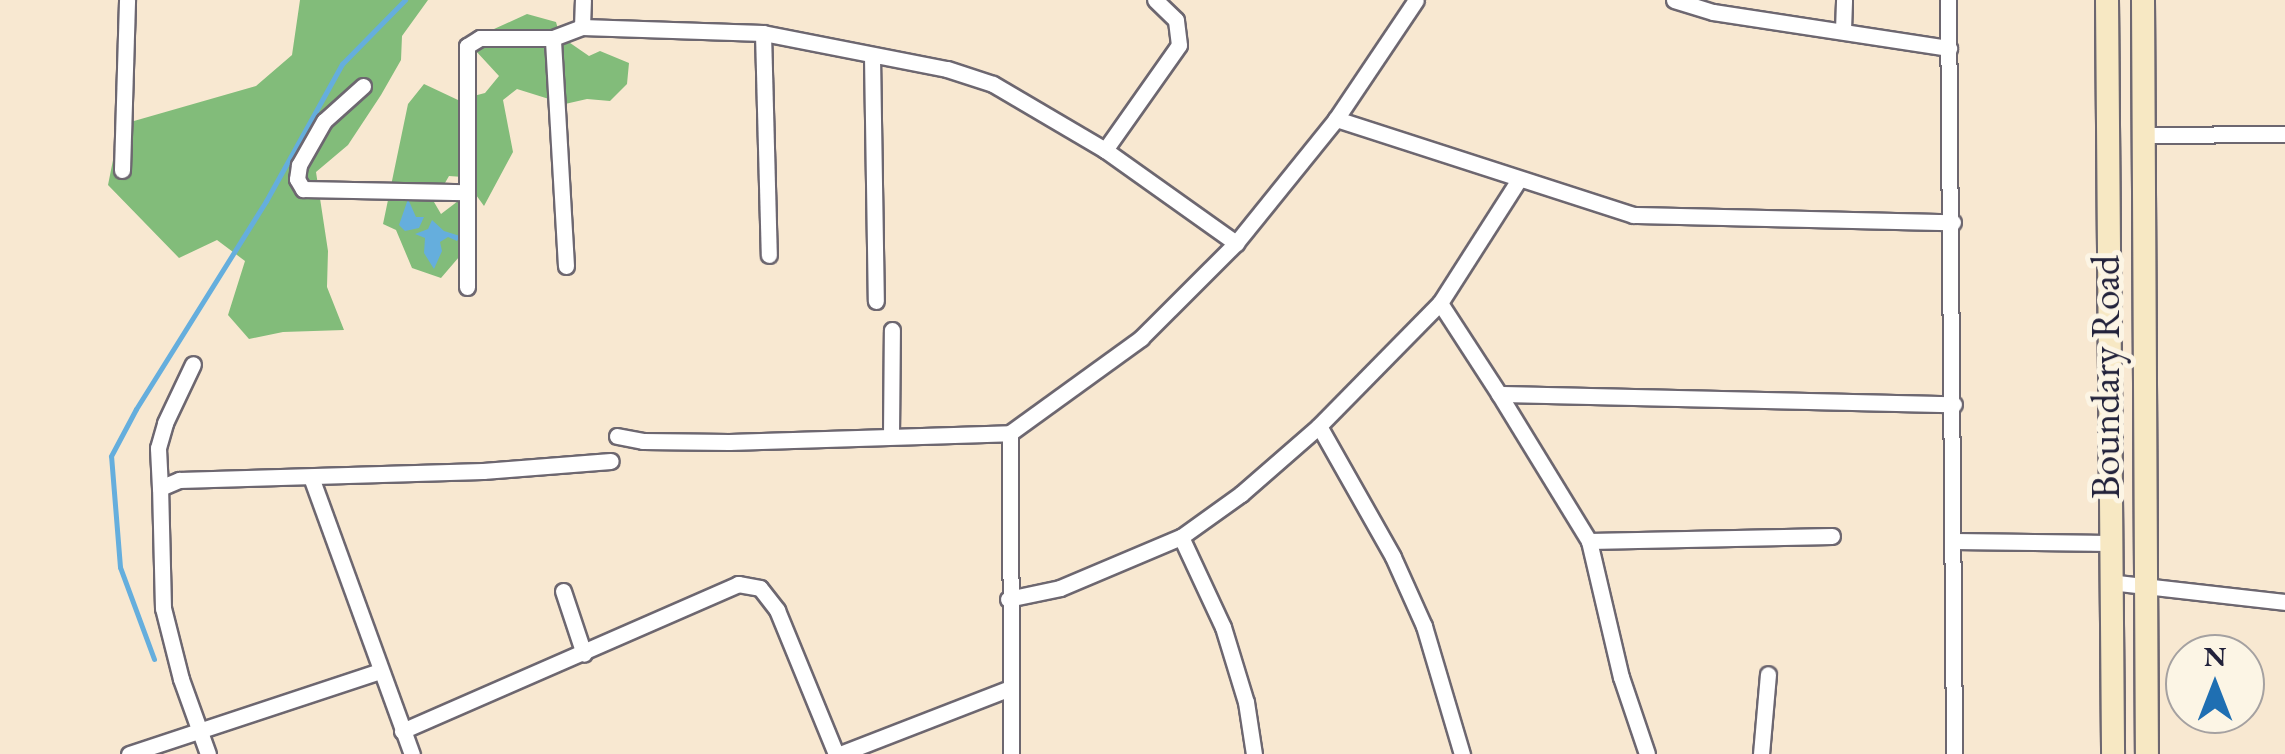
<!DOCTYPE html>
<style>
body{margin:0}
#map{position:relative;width:2285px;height:754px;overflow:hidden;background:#f8e8d1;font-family:"EB Garamond",serif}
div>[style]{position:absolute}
.forest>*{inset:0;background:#82bc7a}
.water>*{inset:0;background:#65aedd}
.stream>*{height:5px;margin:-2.5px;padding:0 2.5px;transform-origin:2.5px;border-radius:2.5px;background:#65aedd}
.roads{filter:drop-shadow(2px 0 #6d6770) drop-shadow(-2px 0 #6d6770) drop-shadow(0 2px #6d6770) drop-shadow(0 -2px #6d6770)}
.minor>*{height:15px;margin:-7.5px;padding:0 7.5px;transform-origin:7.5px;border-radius:7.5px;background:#fff}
.secondary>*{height:22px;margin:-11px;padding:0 11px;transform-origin:11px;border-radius:11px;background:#f7e8c3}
span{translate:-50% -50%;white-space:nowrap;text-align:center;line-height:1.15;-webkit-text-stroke:10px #fcf5e5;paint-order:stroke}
.street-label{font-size:40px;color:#22223b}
.north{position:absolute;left:2165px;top:634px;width:100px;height:100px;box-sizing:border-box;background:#fcf5e5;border:2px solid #a5a1a1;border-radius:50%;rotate:0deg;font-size:28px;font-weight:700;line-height:40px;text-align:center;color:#22223b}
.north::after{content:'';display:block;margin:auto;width:35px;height:45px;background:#1f6fb2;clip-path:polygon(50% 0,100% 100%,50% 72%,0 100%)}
</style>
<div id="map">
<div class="forest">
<i style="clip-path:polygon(300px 0,428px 0,402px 36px,401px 60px,381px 95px,348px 145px,316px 172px,328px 251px,327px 287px,344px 330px,283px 332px,249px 339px,228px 315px,245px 261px,217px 240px,179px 258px,108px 185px,120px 125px,256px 86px,292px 55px)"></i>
<i style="clip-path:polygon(527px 14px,556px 22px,560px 36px,589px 56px,600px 51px,629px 63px,627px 84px,610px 101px,587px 99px,565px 104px,517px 89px,503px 100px,513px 152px,484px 206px,463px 177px,449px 176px,434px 202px,441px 214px,462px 198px,466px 230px,459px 257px,441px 278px,412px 268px,396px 230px,383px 224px,408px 104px,424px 84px,458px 100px,485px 93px,499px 76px,475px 50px,494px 29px)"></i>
</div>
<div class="water">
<i style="clip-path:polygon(408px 199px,416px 217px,424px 217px,419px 228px,405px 231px,399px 225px)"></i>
<i style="clip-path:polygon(432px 220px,444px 231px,460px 236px,457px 241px,448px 237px,440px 242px,442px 251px,434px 269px,424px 253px,425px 238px,415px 234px,428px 229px)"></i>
</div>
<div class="stream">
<i style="left:154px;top:659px;width:98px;rotate:-110.3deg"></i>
<i style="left:120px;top:567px;width:111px;rotate:-94.6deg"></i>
<i style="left:111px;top:456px;width:53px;rotate:-62deg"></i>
<i style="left:136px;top:409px;width:245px;rotate:-58deg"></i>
<i style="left:266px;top:201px;width:157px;rotate:-61deg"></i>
<i style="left:342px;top:64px;width:90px;rotate:-45.5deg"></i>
</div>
<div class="roads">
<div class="minor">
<i style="left:1674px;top:0;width:41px;rotate:17.1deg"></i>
<i style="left:1713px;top:12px;width:239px;rotate:8.7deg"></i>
<i style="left:1948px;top:0;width:754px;rotate:89.54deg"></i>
<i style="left:582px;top:27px;width:27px;rotate:-88deg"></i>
<i style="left:1843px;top:30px;width:30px;rotate:-88deg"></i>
<i style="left:763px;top:33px;width:222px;rotate:88.5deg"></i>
<i style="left:872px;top:56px;width:245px;rotate:89.1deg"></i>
<i style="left:363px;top:86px;width:52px;rotate:138.1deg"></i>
<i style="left:324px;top:121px;width:51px;rotate:119.6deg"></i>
<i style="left:299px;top:165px;width:14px;rotate:98deg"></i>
<i style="left:297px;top:179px;width:12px;rotate:59deg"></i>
<i style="left:303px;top:189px;width:163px;rotate:1.1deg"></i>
<i style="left:1336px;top:119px;width:312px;rotate:17.9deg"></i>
<i style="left:1633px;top:215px;width:320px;rotate:1.3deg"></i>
<i style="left:2143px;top:135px;width:142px;rotate:-0.4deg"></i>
<i style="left:1105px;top:150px;width:128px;rotate:-54.8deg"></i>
<i style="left:1179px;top:45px;width:25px;rotate:-97deg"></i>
<i style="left:1176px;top:20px;width:29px;rotate:-136deg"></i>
<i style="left:122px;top:170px;width:170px;rotate:-88.3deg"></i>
<i style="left:566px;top:266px;width:228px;rotate:-93.3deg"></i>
<i style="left:553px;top:38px;width:31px;rotate:-21deg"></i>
<i style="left:582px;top:27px;width:181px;rotate:1.9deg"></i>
<i style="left:763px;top:33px;width:187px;rotate:11.1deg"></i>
<i style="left:947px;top:69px;width:48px;rotate:18.1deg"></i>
<i style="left:993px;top:84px;width:130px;rotate:30.5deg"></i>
<i style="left:1105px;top:150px;width:161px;rotate:35.4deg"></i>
<i style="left:467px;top:287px;width:241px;rotate:-90deg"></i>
<i style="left:467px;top:46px;width:15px;rotate:-32deg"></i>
<i style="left:480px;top:38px;width:73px"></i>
<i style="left:1440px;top:303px;width:108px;rotate:57deg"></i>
<i style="left:1499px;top:394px;width:455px;rotate:1.3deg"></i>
<i style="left:1499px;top:394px;width:172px;rotate:58.5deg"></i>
<i style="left:1589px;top:541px;width:140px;rotate:76.8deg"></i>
<i style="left:1621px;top:677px;width:81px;rotate:71.3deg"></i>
<i style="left:1319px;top:426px;width:150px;rotate:60.5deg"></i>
<i style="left:1393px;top:557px;width:76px;rotate:65.8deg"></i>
<i style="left:1424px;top:626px;width:134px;rotate:73.5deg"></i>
<i style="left:1010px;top:433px;width:321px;rotate:89.8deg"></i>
<i style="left:891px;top:435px;width:105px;rotate:-89.5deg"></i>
<i style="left:617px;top:436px;width:26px;rotate:11deg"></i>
<i style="left:643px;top:441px;width:86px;rotate:0.7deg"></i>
<i style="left:729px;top:442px;width:281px;rotate:-1.8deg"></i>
<i style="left:1010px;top:433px;width:162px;rotate:-35.9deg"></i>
<i style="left:1141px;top:338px;width:134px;rotate:-45deg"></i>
<i style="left:1236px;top:243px;width:159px;rotate:-51.1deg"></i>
<i style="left:1336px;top:119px;width:143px;rotate:-56.1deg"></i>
<i style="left:311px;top:477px;width:295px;rotate:70deg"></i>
<i style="left:160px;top:488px;width:40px;rotate:-92.9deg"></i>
<i style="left:158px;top:448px;width:26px;rotate:-74deg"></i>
<i style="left:165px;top:423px;width:65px;rotate:-64.6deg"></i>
<i style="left:1181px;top:537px;width:99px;rotate:65deg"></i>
<i style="left:1223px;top:627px;width:78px;rotate:73deg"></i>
<i style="left:1246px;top:702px;width:53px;rotate:81.3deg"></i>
<i style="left:1589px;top:541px;width:243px;rotate:-1.2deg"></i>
<i style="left:1954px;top:541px;width:155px;rotate:0.7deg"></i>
<i style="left:2109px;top:582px;width:177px;rotate:6.5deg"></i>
<i style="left:563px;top:591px;width:66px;rotate:71.6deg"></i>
<i style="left:1008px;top:599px;width:53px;rotate:-11.9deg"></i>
<i style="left:1060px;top:588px;width:131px;rotate:-22.9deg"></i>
<i style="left:1181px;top:537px;width:74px;rotate:-35.6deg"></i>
<i style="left:1241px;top:494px;width:103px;rotate:-41.1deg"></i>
<i style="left:1319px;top:426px;width:173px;rotate:-45.5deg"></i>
<i style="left:1440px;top:303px;width:145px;rotate:-57.4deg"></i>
<i style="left:402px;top:731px;width:367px;rotate:-23.6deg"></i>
<i style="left:738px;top:584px;width:22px;rotate:10deg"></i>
<i style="left:760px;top:588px;width:28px;rotate:52deg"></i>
<i style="left:777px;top:610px;width:156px;rotate:67.7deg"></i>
<i style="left:129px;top:754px;width:264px;rotate:-18.3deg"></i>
<i style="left:208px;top:754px;width:80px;rotate:-109.8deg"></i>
<i style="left:181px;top:679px;width:73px;rotate:-104.2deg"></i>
<i style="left:163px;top:608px;width:120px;rotate:-91.4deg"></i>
<i style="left:160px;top:488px;width:21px;rotate:-23deg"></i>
<i style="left:179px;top:480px;width:304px;rotate:-1.7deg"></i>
<i style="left:483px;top:471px;width:128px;rotate:-4.5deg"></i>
<i style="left:840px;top:754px;width:182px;rotate:-21.2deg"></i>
<i style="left:1761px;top:754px;width:80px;rotate:-85deg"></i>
</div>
<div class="secondary">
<i style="left:2107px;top:0;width:754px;rotate:89.54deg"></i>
<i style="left:2143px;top:0;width:754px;rotate:89.7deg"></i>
</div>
</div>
<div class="street-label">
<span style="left:2105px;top:377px;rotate:-90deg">Boundary Road</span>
</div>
<div class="north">N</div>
</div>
